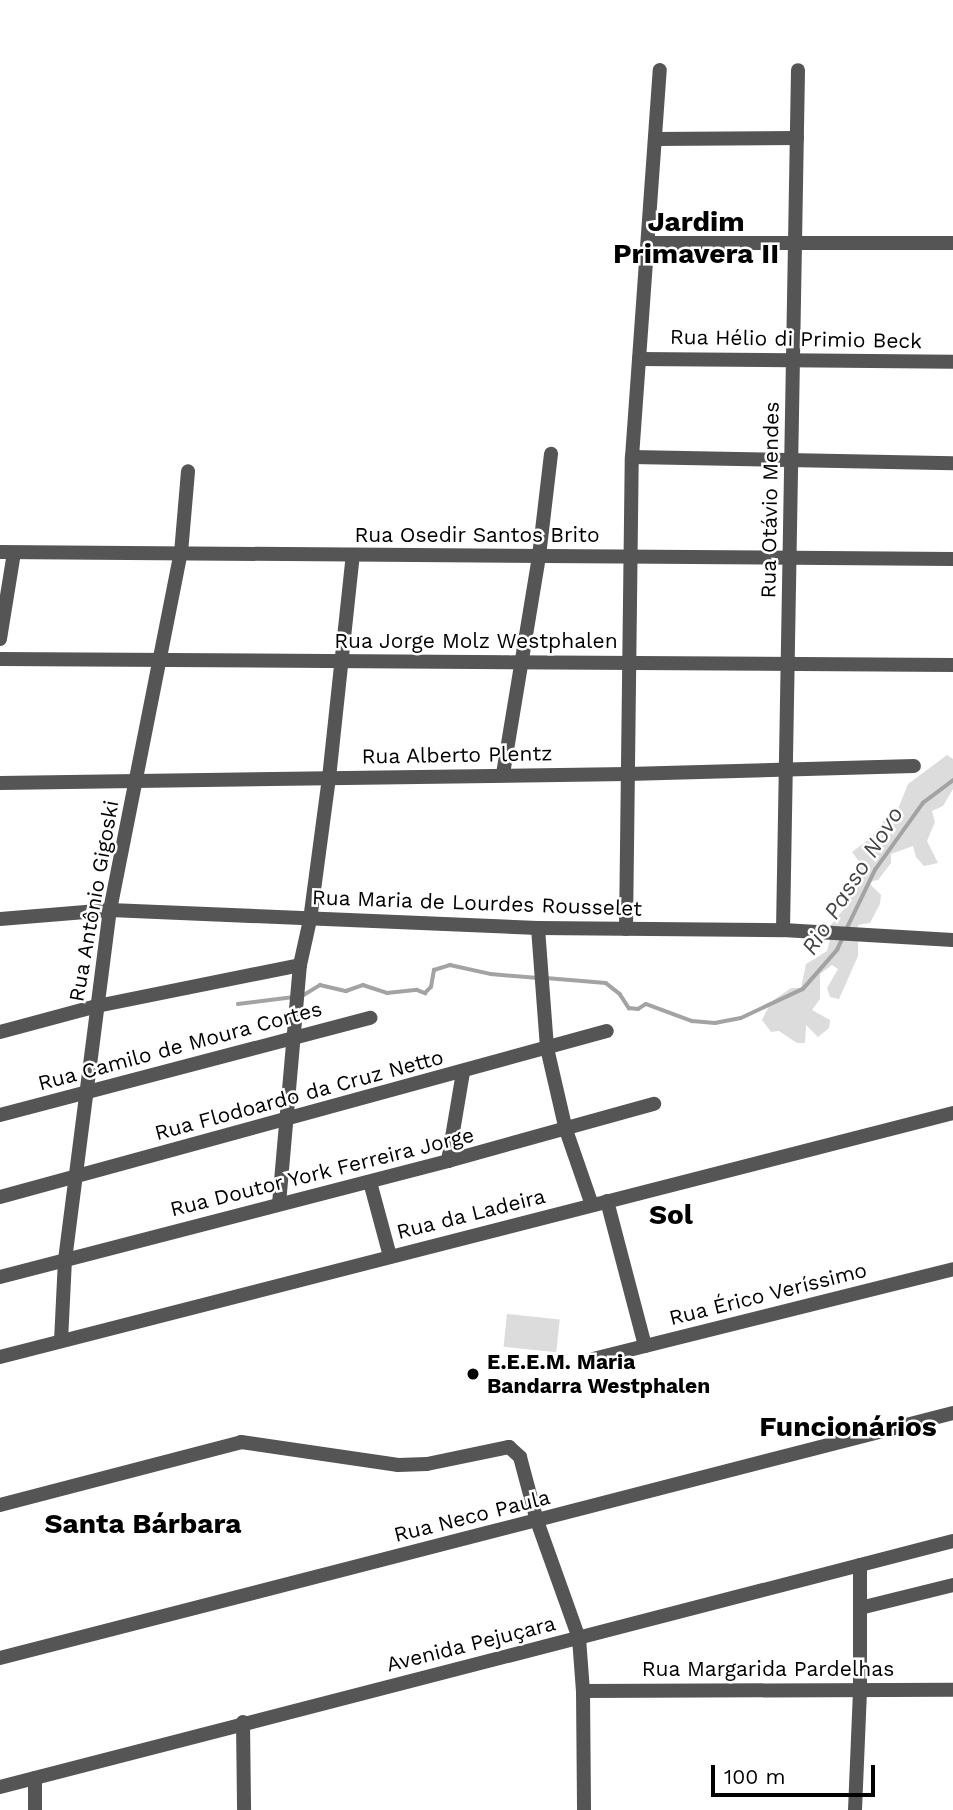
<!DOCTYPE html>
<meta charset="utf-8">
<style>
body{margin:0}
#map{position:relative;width:953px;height:1810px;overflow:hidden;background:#fff;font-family:"Work Sans",sans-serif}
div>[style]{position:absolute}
.green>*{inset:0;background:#dcdcdc;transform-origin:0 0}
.stream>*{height:3.5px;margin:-1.75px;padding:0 1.75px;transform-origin:1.75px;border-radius:1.75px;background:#a3a3a3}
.minor>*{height:14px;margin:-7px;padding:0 7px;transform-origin:7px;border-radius:7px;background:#555}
.dots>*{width:19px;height:19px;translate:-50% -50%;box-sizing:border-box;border:4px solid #fff;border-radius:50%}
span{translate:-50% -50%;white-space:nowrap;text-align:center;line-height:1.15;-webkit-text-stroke:5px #fff;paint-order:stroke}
.street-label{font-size:21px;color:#000}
.poi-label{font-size:21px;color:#000;font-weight:700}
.left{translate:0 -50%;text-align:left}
.water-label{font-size:23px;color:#444;font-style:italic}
.district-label{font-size:28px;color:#000;font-weight:700}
.scale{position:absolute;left:711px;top:1765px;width:164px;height:32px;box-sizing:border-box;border:4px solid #000;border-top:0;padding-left:9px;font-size:21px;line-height:24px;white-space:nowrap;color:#000;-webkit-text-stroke:5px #fff;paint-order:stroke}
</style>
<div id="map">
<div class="green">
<i style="clip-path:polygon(947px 755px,953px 759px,953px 789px,943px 806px,932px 811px,935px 822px,927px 841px,938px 863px,924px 866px,916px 857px,913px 846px,891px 854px,891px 863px,878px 880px,868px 882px,881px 895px,880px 904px,870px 923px,858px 925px,858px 956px,839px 999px,830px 997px,827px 988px,838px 969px,832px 965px,820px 974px,820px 999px,812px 1010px,830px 1020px,829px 1028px,818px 1037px,806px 1025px,805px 1043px,797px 1043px,779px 1031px,771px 1032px,762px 1020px,771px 1002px,791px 988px,801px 988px,806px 964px,827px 951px,831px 936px,830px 926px,849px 903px,854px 874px,860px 863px,852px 852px,872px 837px,888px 814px,898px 809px,908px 784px)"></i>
<i style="left:507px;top:1314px;width:53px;height:33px;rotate:6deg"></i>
</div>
<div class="stream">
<i style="left:846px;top:930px;width:67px;rotate:-64.2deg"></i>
<i style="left:875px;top:870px;width:82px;rotate:-54.4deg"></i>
<i style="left:923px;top:803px;width:38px;rotate:-37deg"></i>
<i style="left:546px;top:978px;width:60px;rotate:4.8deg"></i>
<i style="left:606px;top:983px;width:18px;rotate:38deg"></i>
<i style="left:620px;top:994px;width:17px;rotate:57deg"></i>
<i style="left:629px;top:1008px;width:9px;rotate:6deg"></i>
<i style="left:638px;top:1009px;width:9px;rotate:-32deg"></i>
<i style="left:646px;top:1004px;width:49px;rotate:20.3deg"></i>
<i style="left:692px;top:1021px;width:23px;rotate:5deg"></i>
<i style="left:715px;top:1023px;width:26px;rotate:-11deg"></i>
<i style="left:741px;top:1018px;width:68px;rotate:-25.1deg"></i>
<i style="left:803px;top:989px;width:52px;rotate:-48.9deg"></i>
<i style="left:837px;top:950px;width:14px;rotate:-65deg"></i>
<i style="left:302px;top:996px;width:21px;rotate:-31deg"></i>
<i style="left:320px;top:985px;width:27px;rotate:13deg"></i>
<i style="left:346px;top:991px;width:18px;rotate:-19deg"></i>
<i style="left:363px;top:985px;width:25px;rotate:18deg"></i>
<i style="left:387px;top:993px;width:30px;rotate:-6deg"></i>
<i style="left:417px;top:990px;width:9px;rotate:21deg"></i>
<i style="left:425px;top:993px;width:8px;rotate:-45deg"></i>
<i style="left:431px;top:987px;width:17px;rotate:-80deg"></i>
<i style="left:434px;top:970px;width:17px;rotate:-17deg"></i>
<i style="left:450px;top:965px;width:42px;rotate:12.4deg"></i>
<i style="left:491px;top:974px;width:47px;rotate:4.9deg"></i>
<i style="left:238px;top:1004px;width:56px;rotate:-7.1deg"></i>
</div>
<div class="minor">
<i style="left:655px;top:139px;width:142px;rotate:-0.4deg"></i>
<i style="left:648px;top:243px;width:305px"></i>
<i style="left:639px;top:359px;width:314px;rotate:0.5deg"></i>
<i style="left:632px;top:457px;width:321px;rotate:1.1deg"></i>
<i style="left:0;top:552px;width:953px;rotate:0.42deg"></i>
<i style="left:0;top:639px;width:87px;rotate:-80.8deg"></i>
<i style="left:0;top:659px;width:953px;rotate:0.36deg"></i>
<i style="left:503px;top:774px;width:221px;rotate:-80.6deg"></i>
<i style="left:539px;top:556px;width:103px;rotate:-83.3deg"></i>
<i style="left:0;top:783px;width:628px;rotate:-0.82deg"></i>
<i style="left:628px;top:774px;width:286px;rotate:-1.6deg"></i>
<i style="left:0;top:919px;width:110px;rotate:-4.7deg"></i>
<i style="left:110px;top:910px;width:428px;rotate:2.4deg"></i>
<i style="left:538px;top:928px;width:245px;rotate:0.5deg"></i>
<i style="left:783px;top:930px;width:170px;rotate:3.4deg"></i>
<i style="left:538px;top:928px;width:120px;rotate:85.7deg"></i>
<i style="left:547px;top:1048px;width:84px;rotate:77deg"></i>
<i style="left:566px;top:1130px;width:79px;rotate:70.9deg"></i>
<i style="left:626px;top:929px;width:472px;rotate:-89.3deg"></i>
<i style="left:632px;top:457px;width:388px;rotate:-85.9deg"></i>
<i style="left:783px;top:930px;width:860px;rotate:-89deg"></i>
<i style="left:0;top:1032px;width:100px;rotate:-15deg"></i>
<i style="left:97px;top:1006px;width:207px;rotate:-11.4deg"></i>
<i style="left:0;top:1115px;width:383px;rotate:-14.7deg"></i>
<i style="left:448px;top:1161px;width:90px;rotate:-80.4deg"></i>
<i style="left:370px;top:1182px;width:77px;rotate:74.9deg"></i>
<i style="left:0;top:1197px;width:629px;rotate:-15.3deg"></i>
<i style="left:607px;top:1201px;width:150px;rotate:75.3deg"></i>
<i style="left:279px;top:1204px;width:240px;rotate:-85deg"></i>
<i style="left:300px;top:965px;width:46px;rotate:-77.5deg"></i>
<i style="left:310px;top:920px;width:143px;rotate:-82.4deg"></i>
<i style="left:329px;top:778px;width:224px;rotate:-83.9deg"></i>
<i style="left:0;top:1277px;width:463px;rotate:-14.5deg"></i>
<i style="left:448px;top:1161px;width:214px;rotate:-15.5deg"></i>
<i style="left:61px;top:1341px;width:81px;rotate:-87.2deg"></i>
<i style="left:65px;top:1260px;width:353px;rotate:-82.7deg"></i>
<i style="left:110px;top:910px;width:364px;rotate:-78.8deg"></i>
<i style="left:181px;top:553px;width:82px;rotate:-85.1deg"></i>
<i style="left:0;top:1357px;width:984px;rotate:-14.36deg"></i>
<i style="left:593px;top:1359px;width:371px;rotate:-14deg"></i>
<i style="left:0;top:1505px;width:249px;rotate:-14.6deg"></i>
<i style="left:241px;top:1442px;width:159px;rotate:8.3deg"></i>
<i style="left:398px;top:1465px;width:29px;rotate:-2deg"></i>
<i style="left:427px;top:1464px;width:84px;rotate:-11.7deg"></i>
<i style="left:509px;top:1447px;width:15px;rotate:42deg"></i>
<i style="left:520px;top:1457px;width:66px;rotate:75.1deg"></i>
<i style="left:537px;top:1521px;width:124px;rotate:70.3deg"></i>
<i style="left:579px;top:1638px;width:53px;rotate:85.7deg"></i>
<i style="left:583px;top:1691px;width:119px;rotate:89.5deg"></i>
<i style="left:860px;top:1608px;width:96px;rotate:-13.9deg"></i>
<i style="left:0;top:1658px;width:984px;rotate:-14.42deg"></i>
<i style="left:583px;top:1691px;width:370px;rotate:-0.2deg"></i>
<i style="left:243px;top:1722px;width:88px;rotate:89.3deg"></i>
<i style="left:35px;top:1778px;width:32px;rotate:90deg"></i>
<i style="left:0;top:1787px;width:984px;rotate:-14.47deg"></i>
<i style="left:855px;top:1810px;width:121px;rotate:-87.6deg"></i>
<i style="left:860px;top:1689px;width:124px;rotate:-90deg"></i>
</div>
<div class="dots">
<i style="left:473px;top:1374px;background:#000"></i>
</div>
<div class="street-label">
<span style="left:796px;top:339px;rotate:1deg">Rua Hélio di Primio Beck</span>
<span style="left:770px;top:500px;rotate:-89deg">Rua Otávio Mendes</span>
<span style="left:477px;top:535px">Rua Osedir Santos Brito</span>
<span style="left:476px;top:641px">Rua Jorge Molz Westphalen</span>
<span style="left:457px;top:755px;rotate:-1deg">Rua Alberto Plentz</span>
<span style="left:94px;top:901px;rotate:-80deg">Rua Antônio Gigoski</span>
<span style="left:477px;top:903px;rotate:2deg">Rua Maria de Lourdes Rousselet</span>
<span style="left:180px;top:1046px;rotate:-15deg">Rua Camilo de Moura Cortes</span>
<span style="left:299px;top:1095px;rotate:-15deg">Rua Flodoardo da Cruz Netto</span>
<span style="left:322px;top:1172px;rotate:-14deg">Rua Doutor York Ferreira Jorge</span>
<span style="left:471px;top:1214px;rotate:-14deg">Rua da Ladeira</span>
<span style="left:768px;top:1294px;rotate:-14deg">Rua Érico Veríssimo</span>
<span style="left:472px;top:1516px;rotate:-14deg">Rua Neco Paula</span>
<span style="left:471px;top:1644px;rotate:-14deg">Avenida Pejuçara</span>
<span style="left:768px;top:1669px">Rua Margarida Pardelhas</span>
</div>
<div class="poi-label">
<span class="left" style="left:487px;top:1374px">E.E.E.M. Maria<br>Bandarra Westphalen</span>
</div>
<div class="water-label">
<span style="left:853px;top:881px;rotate:-58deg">Rio Passo Novo</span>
</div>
<div class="district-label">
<span style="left:696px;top:238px">Jardim<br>Primavera II</span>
<span style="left:671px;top:1215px">Sol</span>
<span style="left:848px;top:1427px">Funcionários</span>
<span style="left:143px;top:1524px">Santa Bárbara</span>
</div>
<div class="scale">100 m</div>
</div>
